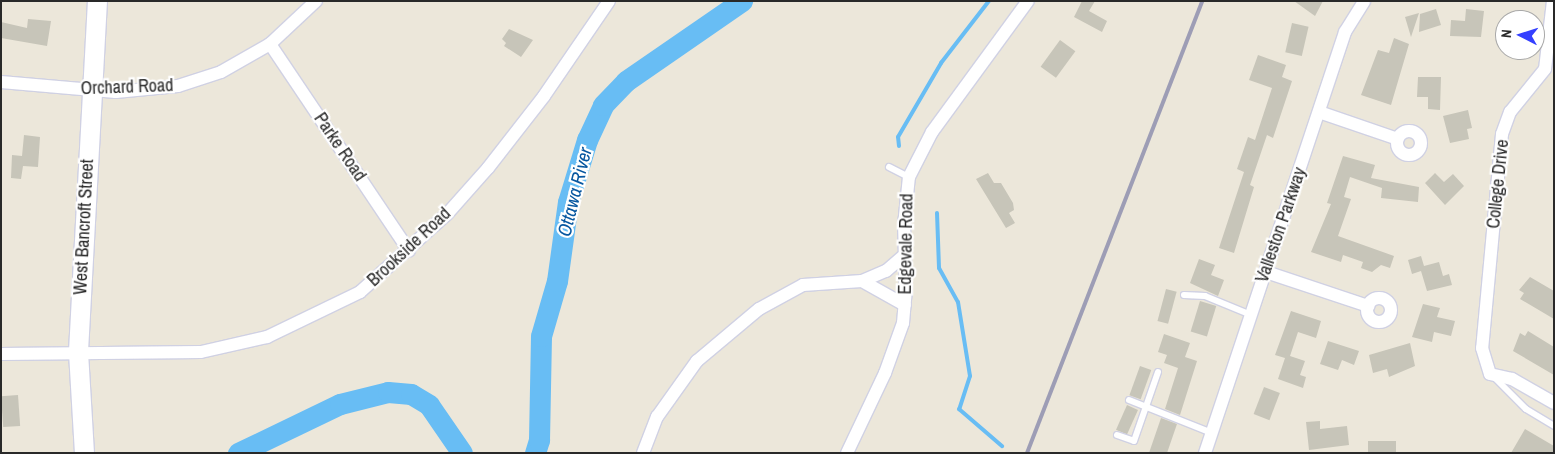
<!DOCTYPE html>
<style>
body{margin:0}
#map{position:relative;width:1555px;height:454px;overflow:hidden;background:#ece7da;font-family:"Archivo Narrow",sans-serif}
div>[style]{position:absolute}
.stream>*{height:4px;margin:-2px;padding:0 2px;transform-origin:2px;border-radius:2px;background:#68bdf4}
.river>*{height:21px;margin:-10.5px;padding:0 10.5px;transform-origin:10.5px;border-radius:10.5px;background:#68bdf4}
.building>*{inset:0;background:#c7c5b9;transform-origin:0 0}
.roads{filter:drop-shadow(1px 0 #d0d1e3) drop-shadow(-1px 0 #d0d1e3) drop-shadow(0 1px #d0d1e3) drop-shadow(0 -1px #d0d1e3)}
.service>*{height:6px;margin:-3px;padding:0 3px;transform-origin:3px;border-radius:3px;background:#fff}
.minor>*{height:12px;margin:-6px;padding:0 6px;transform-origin:6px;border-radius:6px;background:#fff}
.minor>.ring{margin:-6px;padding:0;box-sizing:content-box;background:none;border:12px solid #fff;border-radius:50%}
.secondary>*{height:19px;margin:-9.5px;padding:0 9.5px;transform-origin:9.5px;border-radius:9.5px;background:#fff}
.rail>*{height:4px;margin:-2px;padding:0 2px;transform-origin:2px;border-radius:2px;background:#9d9db5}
span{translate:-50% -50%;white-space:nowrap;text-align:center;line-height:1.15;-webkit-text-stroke:4.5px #fff;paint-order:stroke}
.street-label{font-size:18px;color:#292929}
.water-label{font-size:19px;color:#0757a0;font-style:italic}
.frame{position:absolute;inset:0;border:2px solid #292929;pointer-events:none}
.north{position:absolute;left:1495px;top:10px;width:50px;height:50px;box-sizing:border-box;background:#fff;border:1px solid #a9a9a9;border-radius:50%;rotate:275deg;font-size:14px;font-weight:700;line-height:20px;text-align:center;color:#292929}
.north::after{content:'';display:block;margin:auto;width:18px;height:22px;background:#3540ff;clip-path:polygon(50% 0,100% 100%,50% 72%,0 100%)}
</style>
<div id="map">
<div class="stream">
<i style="left:899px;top:146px;width:9px;rotate:-96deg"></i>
<i style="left:898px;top:137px;width:86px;rotate:-59.8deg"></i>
<i style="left:941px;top:63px;width:78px;rotate:-52.3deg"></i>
<i style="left:937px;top:213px;width:55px;rotate:87.9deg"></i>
<i style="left:939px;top:268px;width:39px;rotate:61deg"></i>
<i style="left:958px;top:302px;width:75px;rotate:80.8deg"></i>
<i style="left:970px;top:376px;width:35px;rotate:108deg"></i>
<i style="left:959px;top:409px;width:57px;rotate:40.7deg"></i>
</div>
<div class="river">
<i style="left:238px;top:453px;width:113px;rotate:-25.7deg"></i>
<i style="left:340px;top:404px;width:49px;rotate:-14deg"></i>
<i style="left:388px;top:392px;width:23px;rotate:5deg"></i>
<i style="left:411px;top:394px;width:21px;rotate:31deg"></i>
<i style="left:429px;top:405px;width:58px;rotate:55.5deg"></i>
<i style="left:535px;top:453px;width:14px;rotate:-73deg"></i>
<i style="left:539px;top:440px;width:104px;rotate:-88.9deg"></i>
<i style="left:541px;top:336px;width:57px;rotate:-73.8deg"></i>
<i style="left:557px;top:281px;width:80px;rotate:-82.1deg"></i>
<i style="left:568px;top:202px;width:65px;rotate:-73deg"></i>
<i style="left:587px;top:140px;width:38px;rotate:-65deg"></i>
<i style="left:603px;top:105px;width:33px;rotate:-46deg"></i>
<i style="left:626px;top:81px;width:141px;rotate:-34.6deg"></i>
</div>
<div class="building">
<i style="clip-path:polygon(1082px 1px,1095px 1px,1089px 11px,1107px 21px,1102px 32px,1074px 17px)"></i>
<i style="clip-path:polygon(1294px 1px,1323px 1px,1315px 16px)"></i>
<i style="clip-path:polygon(1436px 9px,1441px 25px,1419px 32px,1420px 14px)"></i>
<i style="clip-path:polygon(1466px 9px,1484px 11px,1481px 37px,1450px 36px,1451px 20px,1465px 21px)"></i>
<i style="clip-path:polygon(1419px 13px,1411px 37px,1405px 17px)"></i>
<i style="clip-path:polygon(28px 19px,51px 21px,47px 46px,1px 38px,1px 22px,27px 28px)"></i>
<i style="left:1292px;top:23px;width:17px;height:30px;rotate:13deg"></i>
<i style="clip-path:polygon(509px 29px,533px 40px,521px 57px,504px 46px,506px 43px,502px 39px)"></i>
<i style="clip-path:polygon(1394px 38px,1409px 44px,1391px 105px,1361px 95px,1378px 50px,1389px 53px)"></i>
<i style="left:1060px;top:40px;width:19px;height:33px;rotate:36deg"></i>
<i style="clip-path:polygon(1258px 55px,1286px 65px,1282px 77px,1292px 81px,1273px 138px,1267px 135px,1250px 185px,1254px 187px,1234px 253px,1219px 248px,1244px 172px,1237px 169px,1248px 137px,1255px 140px,1272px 88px,1249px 80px)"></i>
<i style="clip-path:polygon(1418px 77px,1441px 77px,1440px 110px,1428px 109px,1428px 97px,1417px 97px)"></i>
<i style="clip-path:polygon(1468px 110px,1472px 128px,1467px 129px,1469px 139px,1450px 143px,1443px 116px)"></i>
<i style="clip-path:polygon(24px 135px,40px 137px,38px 167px,23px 166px,21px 179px,11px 178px,12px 155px,22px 156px)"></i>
<i style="clip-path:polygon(1343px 156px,1375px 165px,1371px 178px,1419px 187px,1418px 202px,1381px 198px,1382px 188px,1350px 177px,1344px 197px,1351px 199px,1338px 236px,1394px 256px,1390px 268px,1381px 265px,1372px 272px,1361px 268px,1363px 262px,1343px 255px,1341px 262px,1311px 252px,1331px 204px,1327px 203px)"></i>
<i style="clip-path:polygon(988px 173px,994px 183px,1001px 183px,1013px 203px,1014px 210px,1009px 213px,1015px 223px,1006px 228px,976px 179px)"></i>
<i style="clip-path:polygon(1435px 173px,1444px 182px,1453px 174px,1464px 186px,1445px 205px,1425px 183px)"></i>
<i style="clip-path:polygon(1421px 256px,1424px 266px,1439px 262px,1443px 276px,1449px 274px,1452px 285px,1427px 291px,1421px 271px,1412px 274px,1408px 260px)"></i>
<i style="clip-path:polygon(1199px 259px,1215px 265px,1211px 275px,1224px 280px,1218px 296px,1190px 283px)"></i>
<i style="clip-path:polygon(1530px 277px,1554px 291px,1554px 319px,1520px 299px,1524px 293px,1519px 290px)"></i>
<i style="left:1166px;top:289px;width:11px;height:33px;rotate:15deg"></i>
<i style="left:1200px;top:301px;width:17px;height:32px;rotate:17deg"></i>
<i style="clip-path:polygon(1423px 304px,1440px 308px,1437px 317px,1455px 321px,1451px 336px,1434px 332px,1432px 342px,1412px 337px)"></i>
<i style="clip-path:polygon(1291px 311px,1321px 321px,1316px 338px,1298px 332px,1290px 356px,1305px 361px,1300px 375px,1306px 377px,1303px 388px,1278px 379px,1285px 358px,1275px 355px)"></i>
<i style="clip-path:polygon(1528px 331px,1554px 347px,1554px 375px,1513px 351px,1520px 333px,1525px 336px)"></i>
<i style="clip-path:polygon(1164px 334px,1190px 343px,1185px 357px,1197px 361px,1180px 415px,1165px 409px,1178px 368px,1164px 363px,1167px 355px,1158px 352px)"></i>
<i style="clip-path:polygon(1328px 341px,1359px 351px,1354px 365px,1342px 360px,1338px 370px,1320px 364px)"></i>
<i style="clip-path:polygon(1410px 343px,1415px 366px,1389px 377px,1387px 369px,1373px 373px,1369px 355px)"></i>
<i style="left:1140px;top:366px;width:12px;height:31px;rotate:20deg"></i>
<i style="left:1264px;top:387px;width:17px;height:29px;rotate:21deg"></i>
<i style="left:18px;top:395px;width:31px;height:17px;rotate:86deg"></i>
<i style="left:1127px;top:405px;width:12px;height:27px;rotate:24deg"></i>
<i style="clip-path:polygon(1161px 418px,1177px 424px,1167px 453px,1149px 453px)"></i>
<i style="clip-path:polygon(1320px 421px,1320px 429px,1347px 426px,1349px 445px,1309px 450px,1306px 422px)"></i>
<i style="clip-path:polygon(1525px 429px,1554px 446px,1554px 453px,1511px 453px)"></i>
<i style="left:1396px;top:441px;width:12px;height:28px;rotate:90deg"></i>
</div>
<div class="roads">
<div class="service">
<i style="left:889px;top:167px;width:22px;rotate:27deg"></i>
<i style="left:1184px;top:295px;width:21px;rotate:3deg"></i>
<i style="left:1205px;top:296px;width:50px;rotate:22.4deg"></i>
<i style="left:1494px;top:377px;width:45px;rotate:45deg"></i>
<i style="left:1526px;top:409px;width:33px;rotate:31deg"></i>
<i style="left:1129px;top:400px;width:89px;rotate:21.7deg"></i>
<i style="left:1117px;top:435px;width:18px;rotate:19deg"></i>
<i style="left:1134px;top:441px;width:73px;rotate:-70.8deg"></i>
</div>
<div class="minor">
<i style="left:1553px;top:1px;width:68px;rotate:96.7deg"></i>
<i style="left:1545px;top:69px;width:55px;rotate:129.1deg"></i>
<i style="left:1510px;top:112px;width:23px;rotate:110deg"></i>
<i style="left:1502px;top:134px;width:215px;rotate:95.3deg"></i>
<i style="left:1482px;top:348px;width:27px;rotate:73deg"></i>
<i style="left:1490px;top:374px;width:23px;rotate:13deg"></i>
<i style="left:1512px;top:379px;width:48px;rotate:29.7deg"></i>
<i style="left:270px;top:44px;width:249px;rotate:56.1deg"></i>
<i style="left:1px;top:82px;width:115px;rotate:5deg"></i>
<i style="left:116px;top:92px;width:62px;rotate:-5.5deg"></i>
<i style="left:178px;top:86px;width:45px;rotate:-18deg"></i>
<i style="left:221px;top:72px;width:56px;rotate:-29.7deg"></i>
<i style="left:270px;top:44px;width:63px;rotate:-43.1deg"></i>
<i style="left:1319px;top:112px;width:83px;rotate:18.9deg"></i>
<i class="ring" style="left:1397px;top:131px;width:12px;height:12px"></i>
<i style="left:1266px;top:272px;width:108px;rotate:18.4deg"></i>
<i style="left:862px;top:281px;width:49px;rotate:29.2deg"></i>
<i class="ring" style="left:1367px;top:298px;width:12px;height:12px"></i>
<i style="left:1px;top:354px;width:200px;rotate:-0.6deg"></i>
<i style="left:201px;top:352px;width:68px;rotate:-12.8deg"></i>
<i style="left:267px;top:337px;width:103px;rotate:-25.8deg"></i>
<i style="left:360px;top:292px;width:118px;rotate:-41.9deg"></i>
<i style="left:448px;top:213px;width:60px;rotate:-48.4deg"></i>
<i style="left:488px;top:168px;width:91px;rotate:-52.1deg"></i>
<i style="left:544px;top:96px;width:115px;rotate:-55.6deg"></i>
<i style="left:643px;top:453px;width:39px;rotate:-69deg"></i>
<i style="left:657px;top:417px;width:69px;rotate:-54.5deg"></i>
<i style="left:697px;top:361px;width:81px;rotate:-40deg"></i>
<i style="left:759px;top:309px;width:50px;rotate:-28.6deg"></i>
<i style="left:803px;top:285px;width:59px;rotate:-3.9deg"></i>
<i style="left:862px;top:281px;width:26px;rotate:-23deg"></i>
<i style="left:886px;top:271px;width:23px;rotate:-41deg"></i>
<i style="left:847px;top:453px;width:89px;rotate:-64.6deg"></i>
<i style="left:885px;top:373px;width:53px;rotate:-70.2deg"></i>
<i style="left:903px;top:323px;width:32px;rotate:-85deg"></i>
<i style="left:906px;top:291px;width:66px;rotate:-91.7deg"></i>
<i style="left:904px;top:225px;width:48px;rotate:-84.1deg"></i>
<i style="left:909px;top:177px;width:51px;rotate:-62.9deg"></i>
<i style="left:932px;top:132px;width:162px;rotate:-53.8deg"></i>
<i style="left:1205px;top:453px;width:444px;rotate:-71.6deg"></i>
<i style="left:1345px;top:32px;width:36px;rotate:-58deg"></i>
</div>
<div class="secondary">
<i style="left:84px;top:453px;width:102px;rotate:-93.4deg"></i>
<i style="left:78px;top:351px;width:351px;rotate:-86.9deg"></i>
</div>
</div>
<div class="rail">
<i style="left:1027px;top:453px;width:485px;rotate:-68.8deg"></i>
</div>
<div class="street-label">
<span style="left:127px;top:87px;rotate:-2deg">Orchard Road</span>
<span style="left:340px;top:147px;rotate:56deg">Parke Road</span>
<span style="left:1498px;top:184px;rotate:-84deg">College Drive</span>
<span style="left:1281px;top:225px;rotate:-71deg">Valleston Parkway</span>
<span style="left:84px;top:227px;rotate:-87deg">West Bancroft Street</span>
<span style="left:906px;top:244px;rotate:-89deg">Edgevale Road</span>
<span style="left:409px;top:247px;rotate:-43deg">Brookside Road</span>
</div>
<div class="water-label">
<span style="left:575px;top:192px;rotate:-76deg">Ottawa River</span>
</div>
<div class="frame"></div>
<div class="north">N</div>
</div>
